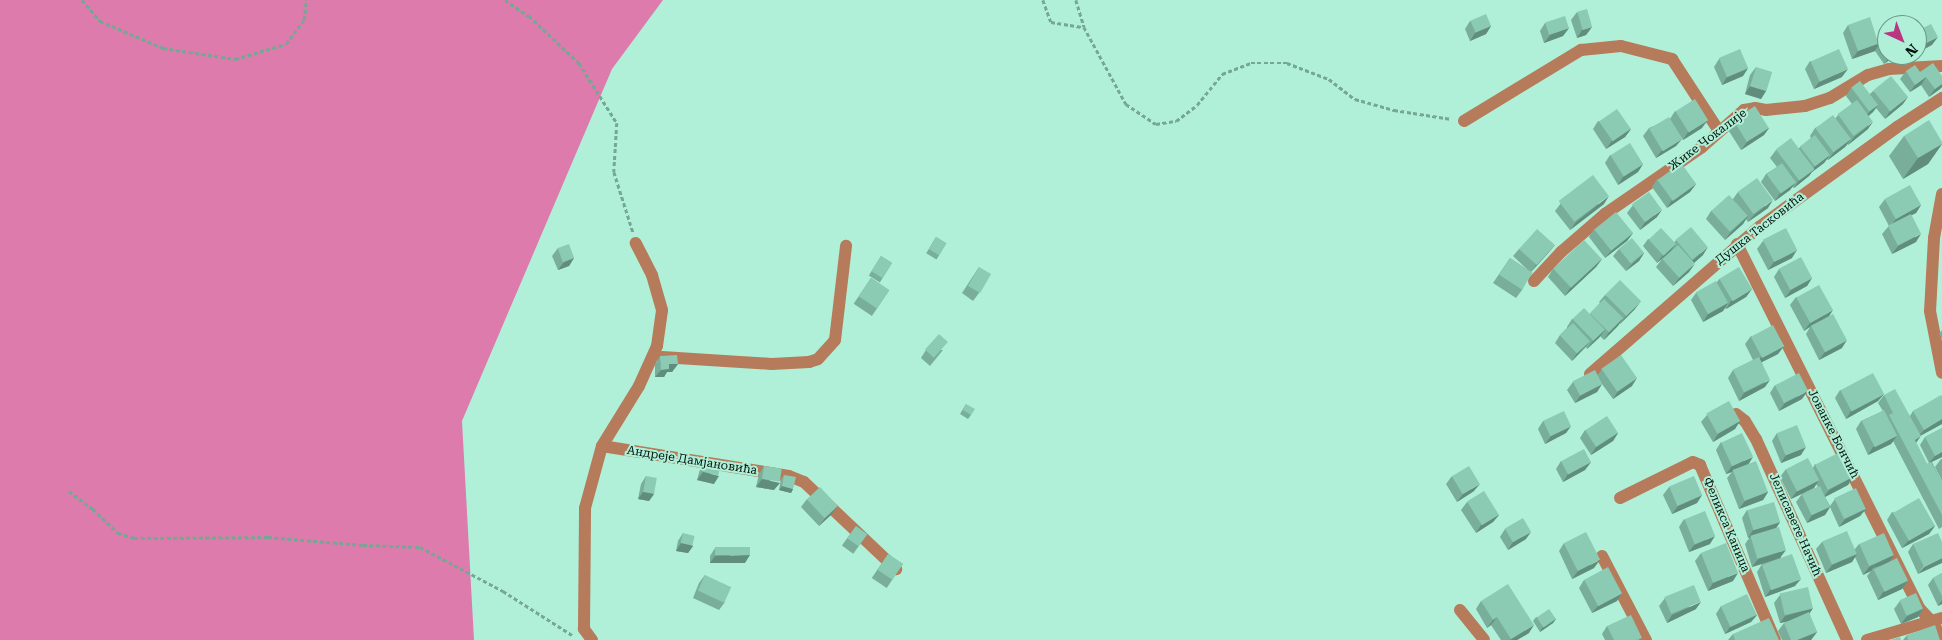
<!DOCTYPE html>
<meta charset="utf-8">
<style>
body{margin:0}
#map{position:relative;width:1942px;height:640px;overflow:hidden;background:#b0f0d8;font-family:"Roboto Serif",serif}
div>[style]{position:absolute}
.forest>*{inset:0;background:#dd7bac}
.path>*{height:2.5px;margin-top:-1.25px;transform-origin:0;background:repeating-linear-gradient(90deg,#76a694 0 4px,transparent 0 6.5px)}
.minor>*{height:12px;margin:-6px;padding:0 6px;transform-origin:6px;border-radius:6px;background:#b67b5b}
.wall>*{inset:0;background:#78ae9a;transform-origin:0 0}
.shaded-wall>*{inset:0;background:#618d7d}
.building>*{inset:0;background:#8bcab3;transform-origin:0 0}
span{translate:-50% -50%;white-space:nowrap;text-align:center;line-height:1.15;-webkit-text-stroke:4px #b0f0d8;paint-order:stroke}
.street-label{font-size:12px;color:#00120b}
.north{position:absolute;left:1877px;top:15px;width:50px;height:50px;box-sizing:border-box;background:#b0f0d8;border:1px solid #6a9786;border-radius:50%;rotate:137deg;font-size:14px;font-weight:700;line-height:20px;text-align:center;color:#00120b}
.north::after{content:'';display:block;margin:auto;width:18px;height:22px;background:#b93781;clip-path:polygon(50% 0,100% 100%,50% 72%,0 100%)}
</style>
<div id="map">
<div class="forest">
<i style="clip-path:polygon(0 0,663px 0,612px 69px,462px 421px,474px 640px,0 640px)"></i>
</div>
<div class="path">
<i style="left:82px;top:0;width:28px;rotate:49deg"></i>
<i style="left:100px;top:21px;width:69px;rotate:23.2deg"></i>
<i style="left:163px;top:48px;width:73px;rotate:8.7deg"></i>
<i style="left:235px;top:59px;width:53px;rotate:-16.4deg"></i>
<i style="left:286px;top:44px;width:30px;rotate:-53deg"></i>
<i style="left:304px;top:20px;width:20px;rotate:-84deg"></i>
<i style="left:505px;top:0;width:29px;rotate:34deg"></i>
<i style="left:529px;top:16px;width:69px;rotate:43.2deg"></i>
<i style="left:579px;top:63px;width:71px;rotate:57.7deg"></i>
<i style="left:617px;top:123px;width:49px;rotate:93.5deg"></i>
<i style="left:614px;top:172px;width:63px;rotate:72.4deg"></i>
<i style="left:1043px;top:0;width:23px;rotate:70deg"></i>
<i style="left:1051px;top:22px;width:33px;rotate:9deg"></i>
<i style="left:1076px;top:0;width:28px;rotate:73deg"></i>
<i style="left:1084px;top:27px;width:88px;rotate:61.4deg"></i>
<i style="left:1126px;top:104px;width:36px;rotate:34deg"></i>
<i style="left:1156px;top:124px;width:20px;rotate:-9deg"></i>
<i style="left:1176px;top:121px;width:26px;rotate:-37deg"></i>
<i style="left:1197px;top:105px;width:40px;rotate:-51deg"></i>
<i style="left:1222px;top:74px;width:31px;rotate:-21deg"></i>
<i style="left:1251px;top:63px;width:36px"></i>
<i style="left:1287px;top:63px;width:45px;rotate:20.9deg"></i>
<i style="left:1329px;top:79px;width:33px;rotate:38deg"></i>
<i style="left:1355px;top:99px;width:41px;rotate:15.8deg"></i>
<i style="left:1394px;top:110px;width:58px;rotate:9deg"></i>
<i style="left:69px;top:491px;width:30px;rotate:37deg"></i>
<i style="left:93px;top:509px;width:35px;rotate:44deg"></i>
<i style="left:118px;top:533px;width:17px;rotate:17deg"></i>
<i style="left:134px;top:538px;width:134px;rotate:-0.4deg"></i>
<i style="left:268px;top:537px;width:95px;rotate:4.8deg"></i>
<i style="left:363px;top:545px;width:57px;rotate:2deg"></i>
<i style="left:420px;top:547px;width:94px;rotate:27.9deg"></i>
<i style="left:503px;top:591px;width:82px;rotate:32.5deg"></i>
</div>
<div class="minor">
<i style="left:1464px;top:121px;width:137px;rotate:-31.3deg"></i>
<i style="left:1581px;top:50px;width:40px;rotate:-5.7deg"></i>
<i style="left:1621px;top:46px;width:53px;rotate:14.3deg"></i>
<i style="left:1672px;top:59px;width:86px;rotate:56.9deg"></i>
<i style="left:1942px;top:194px;width:45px;rotate:100.3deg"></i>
<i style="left:1934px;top:238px;width:73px;rotate:93.1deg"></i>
<i style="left:1930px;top:311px;width:63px;rotate:79deg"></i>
<i style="left:1737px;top:244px;width:408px;rotate:63.4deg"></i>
<i style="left:1920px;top:609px;width:18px;rotate:47deg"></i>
<i style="left:1932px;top:622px;width:19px;rotate:58deg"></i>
<i style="left:1534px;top:281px;width:40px;rotate:-47deg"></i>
<i style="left:1561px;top:252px;width:58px;rotate:-40.8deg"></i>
<i style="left:1605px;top:214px;width:118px;rotate:-34.6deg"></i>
<i style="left:1702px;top:147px;width:56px;rotate:-41.4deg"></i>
<i style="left:1744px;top:110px;width:11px;rotate:-10deg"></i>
<i style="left:1755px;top:108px;width:11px;rotate:10deg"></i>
<i style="left:1766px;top:110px;width:39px;rotate:-6deg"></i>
<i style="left:1805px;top:106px;width:26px;rotate:-18deg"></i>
<i style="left:1830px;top:98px;width:44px;rotate:-31.2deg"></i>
<i style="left:1868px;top:75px;width:22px;rotate:-16deg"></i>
<i style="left:1889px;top:69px;width:53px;rotate:-3.2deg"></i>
<i style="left:662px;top:357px;width:110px;rotate:3.6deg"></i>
<i style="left:772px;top:364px;width:37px;rotate:-3deg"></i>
<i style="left:809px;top:362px;width:9px;rotate:-18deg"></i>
<i style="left:818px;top:359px;width:25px;rotate:-48deg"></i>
<i style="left:835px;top:340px;width:95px;rotate:-83.3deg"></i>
<i style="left:1590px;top:374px;width:224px;rotate:-41deg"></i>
<i style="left:1759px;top:227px;width:170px;rotate:-35.9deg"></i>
<i style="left:1897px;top:127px;width:54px;rotate:-32.8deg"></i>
<i style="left:1736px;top:414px;width:11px;rotate:38deg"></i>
<i style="left:1745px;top:421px;width:21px;rotate:59deg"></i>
<i style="left:1756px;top:439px;width:221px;rotate:65.6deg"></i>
<i style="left:602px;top:446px;width:189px;rotate:9.1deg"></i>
<i style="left:789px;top:476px;width:16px;rotate:22deg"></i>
<i style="left:804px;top:482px;width:127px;rotate:43.4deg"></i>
<i style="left:1620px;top:498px;width:81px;rotate:-26.3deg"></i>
<i style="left:1693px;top:462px;width:8px;rotate:23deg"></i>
<i style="left:1700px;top:465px;width:190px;rotate:66.8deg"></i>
<i style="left:1602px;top:556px;width:95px;rotate:62.4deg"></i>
<i style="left:1460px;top:610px;width:38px;rotate:51deg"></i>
<i style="left:592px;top:640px;width:14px;rotate:-126deg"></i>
<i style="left:584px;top:629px;width:121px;rotate:-89.5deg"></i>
<i style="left:585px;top:508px;width:64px;rotate:-74.7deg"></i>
<i style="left:602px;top:446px;width:70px;rotate:-58.3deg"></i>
<i style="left:639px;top:386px;width:44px;rotate:-65.8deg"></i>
<i style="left:657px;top:346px;width:36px;rotate:-82deg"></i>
<i style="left:662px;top:310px;width:36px;rotate:-106deg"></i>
<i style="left:652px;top:275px;width:36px;rotate:-117deg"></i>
<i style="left:1867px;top:640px;width:78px;rotate:-16.3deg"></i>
</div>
<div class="wall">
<i style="clip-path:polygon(1577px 12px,1592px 27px,1586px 35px,1577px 38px,1571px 20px)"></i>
<i style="clip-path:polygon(1470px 21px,1491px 26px,1486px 34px,1470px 41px,1465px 29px)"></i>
<i style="clip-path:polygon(1545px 23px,1569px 28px,1563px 36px,1544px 43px,1540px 31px)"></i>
<i style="clip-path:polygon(1848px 25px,1877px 39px,1887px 32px,1887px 55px,1896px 55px,1884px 64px,1875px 51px,1852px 59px,1843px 33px)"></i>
<i style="clip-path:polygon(1719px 59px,1748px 68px,1743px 76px,1722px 85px,1714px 67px)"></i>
<i style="clip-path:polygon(1810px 61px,1842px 77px,1814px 89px,1805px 69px)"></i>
<i style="clip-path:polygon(1756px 67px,1766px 91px,1761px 99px,1745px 94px,1750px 75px)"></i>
<i style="clip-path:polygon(1906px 71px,1920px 72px,1942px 76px,1942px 87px,1940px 89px,1929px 97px,1921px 85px,1910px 92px,1900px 79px)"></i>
<i style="clip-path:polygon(1851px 88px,1870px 94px,1873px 91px,1903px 104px,1885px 119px,1876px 108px,1873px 112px,1869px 116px,1868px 129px,1848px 145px,1848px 144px,1845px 147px,1828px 160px,1827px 159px,1824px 163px,1812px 172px,1809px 176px,1794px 188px,1792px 187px,1790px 190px,1775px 201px,1761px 182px,1766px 174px,1777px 167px,1770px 158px,1776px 150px,1799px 148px,1811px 138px,1810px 136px,1815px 128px,1835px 119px,1838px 115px,1852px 104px,1846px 96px)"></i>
<i style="clip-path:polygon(1675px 111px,1702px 128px,1683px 140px,1672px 122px,1682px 139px,1676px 146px,1656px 158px,1643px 136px,1649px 128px,1670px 119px)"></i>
<i style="clip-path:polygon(1733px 120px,1769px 128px,1764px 135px,1741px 150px,1727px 128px)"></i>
<i style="clip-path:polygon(1598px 121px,1631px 129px,1625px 137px,1606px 149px,1593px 129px)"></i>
<i style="clip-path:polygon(1904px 136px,1942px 142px,1942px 144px,1928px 164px,1903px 179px,1889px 156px)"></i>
<i style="clip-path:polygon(1610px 155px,1643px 164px,1638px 172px,1618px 185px,1605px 163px)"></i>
<i style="clip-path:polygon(1657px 179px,1696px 184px,1690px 192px,1667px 208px,1652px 187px)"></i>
<i style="clip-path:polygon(1738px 192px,1768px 208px,1748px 222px,1746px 219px,1743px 224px,1725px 240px,1706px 219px,1711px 211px,1733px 199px)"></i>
<i style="clip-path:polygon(1885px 199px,1921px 205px,1916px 213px,1911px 215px,1916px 242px,1892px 254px,1882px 234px,1888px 227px,1889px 226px,1879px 207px)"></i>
<i style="clip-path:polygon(1561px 203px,1604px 204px,1570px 230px,1555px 211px)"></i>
<i style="clip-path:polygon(1633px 205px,1657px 217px,1640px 230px,1627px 213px)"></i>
<i style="clip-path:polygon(1594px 229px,1633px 233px,1627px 241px,1605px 258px,1589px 237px)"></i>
<i style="left:936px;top:237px;width:12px;height:19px;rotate:31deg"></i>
<i style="clip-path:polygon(1648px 239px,1674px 243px,1676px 240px,1703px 255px,1694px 263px,1689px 272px,1673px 286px,1656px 267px,1662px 259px,1668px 254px,1657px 263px,1643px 246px)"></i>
<i style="clip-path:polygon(1763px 241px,1792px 258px,1768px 270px,1757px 249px)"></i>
<i style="clip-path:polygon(1555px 245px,1549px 252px,1531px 272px,1522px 290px,1516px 298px,1493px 283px,1510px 258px,1528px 270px,1513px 256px,1519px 249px)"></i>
<i style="clip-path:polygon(558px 248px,574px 258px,569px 266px,558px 270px,552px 256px)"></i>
<i style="clip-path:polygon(1619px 249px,1644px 253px,1639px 261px,1626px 271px,1613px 256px)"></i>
<i style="left:881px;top:256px;width:13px;height:23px;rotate:32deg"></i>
<i style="clip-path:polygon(1602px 259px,1596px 267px,1565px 296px,1548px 277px,1553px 269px)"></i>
<i style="clip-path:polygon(979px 267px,979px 293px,973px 301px,962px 293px)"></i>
<i style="clip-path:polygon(1779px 269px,1812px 278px,1807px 286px,1785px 298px,1774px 277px)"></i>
<i style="left:871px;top:278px;width:22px;height:31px;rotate:34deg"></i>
<i style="clip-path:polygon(1719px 279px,1752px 289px,1746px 297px,1726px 309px,1725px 308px,1723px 311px,1703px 322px,1691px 300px,1696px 293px,1717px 282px)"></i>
<i style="clip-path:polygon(1605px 295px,1635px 309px,1620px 324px,1620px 323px,1604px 340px,1600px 336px,1587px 349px,1586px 347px,1572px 361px,1555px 343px,1560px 335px,1567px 328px,1567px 327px,1572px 319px,1590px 314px,1600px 303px,1599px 302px)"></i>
<i style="clip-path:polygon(1796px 297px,1828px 317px,1842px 348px,1819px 360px,1806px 334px,1810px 327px,1804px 331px,1790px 305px)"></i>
<i style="clip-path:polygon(1942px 330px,1942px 339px,1939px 334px)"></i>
<i style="clip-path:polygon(1751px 336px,1784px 346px,1778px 354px,1762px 362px,1765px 387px,1739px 401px,1728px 378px,1733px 370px,1753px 360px,1745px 344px)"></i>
<i style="clip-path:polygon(926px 350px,943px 350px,930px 366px,921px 358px)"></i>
<i style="clip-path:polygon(660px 356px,678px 364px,672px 372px,667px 372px,664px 377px,655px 377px,655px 364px)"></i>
<i style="clip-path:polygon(1602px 369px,1632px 386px,1613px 399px,1602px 384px,1597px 392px,1575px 403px,1567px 390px,1573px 382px,1598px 375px)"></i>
<i style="clip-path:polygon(1775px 385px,1802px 399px,1779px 411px,1770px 393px)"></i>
<i style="clip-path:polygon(1840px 390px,1884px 394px,1878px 401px,1846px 419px,1835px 398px)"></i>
<i style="clip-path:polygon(1884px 395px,1910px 416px,1913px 411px,1942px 396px,1942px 424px,1920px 436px,1916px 443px,1927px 464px,1929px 463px,1920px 445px,1925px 437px,1942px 428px,1942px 457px,1932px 462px,1942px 482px,1942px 527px,1939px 529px,1893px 441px,1891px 444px,1868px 455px,1856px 429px,1861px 421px,1883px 411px,1878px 403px)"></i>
<i style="clip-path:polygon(966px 404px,971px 415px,968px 419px,960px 414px)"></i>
<i style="clip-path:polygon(1707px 415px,1740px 421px,1735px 429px,1713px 442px,1701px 422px)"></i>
<i style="clip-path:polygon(1543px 421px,1571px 426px,1566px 433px,1545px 444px,1538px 429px)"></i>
<i style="clip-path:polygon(1585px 430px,1618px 433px,1613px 441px,1591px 455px,1580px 438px)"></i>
<i style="clip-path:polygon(1777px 433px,1801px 455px,1781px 463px,1772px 441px)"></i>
<i style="clip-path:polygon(1721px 442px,1748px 464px,1768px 492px,1763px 500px,1739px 509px,1727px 478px,1732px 472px,1726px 474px,1716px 450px)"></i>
<i style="clip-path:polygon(706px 458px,714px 484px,697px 480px,701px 466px)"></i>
<i style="clip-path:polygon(1941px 459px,1942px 459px,1942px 481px,1935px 467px)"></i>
<i style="clip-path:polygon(1561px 461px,1591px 462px,1585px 470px,1563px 482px,1556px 469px)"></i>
<i style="clip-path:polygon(1815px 464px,1853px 477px,1848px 485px,1825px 497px,1830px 506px,1835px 499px,1866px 509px,1860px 516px,1839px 527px,1830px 507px,1825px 515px,1807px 523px,1796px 502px,1802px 494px,1818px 487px,1816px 484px,1814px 488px,1791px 499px,1780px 477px,1786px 469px,1813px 468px)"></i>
<i style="clip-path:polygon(764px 466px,774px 490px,756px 487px,759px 474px)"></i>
<i style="clip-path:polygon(784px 475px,793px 489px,791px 493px,779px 490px,781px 479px)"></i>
<i style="clip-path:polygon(646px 476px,654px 494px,649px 501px,638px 499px,641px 484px)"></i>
<i style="clip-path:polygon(1452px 476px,1474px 491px,1457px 502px,1446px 484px)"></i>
<i style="clip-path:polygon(1669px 487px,1702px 495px,1697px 503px,1672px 514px,1663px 495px)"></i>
<i style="clip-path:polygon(807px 499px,832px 514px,819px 526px,801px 507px)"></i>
<i style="clip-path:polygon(1467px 502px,1499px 515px,1493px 522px,1476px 533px,1461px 510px)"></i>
<i style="clip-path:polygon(1747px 510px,1780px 522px,1776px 528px,1781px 558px,1795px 586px,1765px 597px,1757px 572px,1762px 564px,1752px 567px,1745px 544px,1750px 537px,1748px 538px,1742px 518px)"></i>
<i style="clip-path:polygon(1892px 512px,1935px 526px,1929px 534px,1902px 548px,1887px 520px)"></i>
<i style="clip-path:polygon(1684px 519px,1710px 544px,1689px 552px,1679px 527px)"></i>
<i style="left:856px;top:526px;width:14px;height:24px;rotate:36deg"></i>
<i style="clip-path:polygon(1505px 529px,1526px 539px,1508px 550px,1500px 537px)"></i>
<i style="clip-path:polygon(683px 533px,693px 546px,688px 553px,676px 551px,678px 541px)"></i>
<i style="clip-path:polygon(1822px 542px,1855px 549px,1859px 544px,1894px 555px,1890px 560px,1908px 581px,1902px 589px,1878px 600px,1867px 576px,1871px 571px,1863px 575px,1855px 557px,1852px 562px,1826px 573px,1816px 549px)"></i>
<i style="clip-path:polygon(1942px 542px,1918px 574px,1908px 552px,1913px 544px)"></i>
<i style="clip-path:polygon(1564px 543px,1594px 568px,1572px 579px,1559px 551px)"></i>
<i style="clip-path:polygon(715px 548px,745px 563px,710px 563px,710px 556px)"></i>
<i style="clip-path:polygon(1701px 553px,1733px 581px,1708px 591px,1695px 561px)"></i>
<i style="left:888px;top:554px;width:18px;height:29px;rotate:34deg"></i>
<i style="clip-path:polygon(1942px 573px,1942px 604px,1938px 606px,1928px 585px,1933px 578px)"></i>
<i style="clip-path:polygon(705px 575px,725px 602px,719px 610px,693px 598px,699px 583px)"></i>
<i style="clip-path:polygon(1584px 580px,1617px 601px,1592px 613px,1579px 588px)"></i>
<i style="clip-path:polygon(1780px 595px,1813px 608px,1809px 614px,1817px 632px,1811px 640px,1782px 640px,1778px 631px,1784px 623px,1786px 622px,1780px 623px,1774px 603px)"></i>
<i style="clip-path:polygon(1665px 598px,1696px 609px,1667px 623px,1659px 606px)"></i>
<i style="clip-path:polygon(1481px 601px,1529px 633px,1517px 640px,1501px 640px,1491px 625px,1487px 628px,1476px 609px)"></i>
<i style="clip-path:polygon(1900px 601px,1923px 609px,1918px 617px,1901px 624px,1894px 609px)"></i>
<i style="clip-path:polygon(1721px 606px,1757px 615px,1751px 622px,1725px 634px,1716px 614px)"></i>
<i style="clip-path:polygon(1536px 617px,1556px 619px,1553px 623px,1540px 632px,1533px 621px)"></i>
<i style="clip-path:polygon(1607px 626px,1640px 640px,1605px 640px,1602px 634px)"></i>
<i style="clip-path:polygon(1733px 634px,1779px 640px,1728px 640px)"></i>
<i style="clip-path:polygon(1907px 635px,1940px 640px,1903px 640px)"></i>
</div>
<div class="shaded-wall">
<i style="clip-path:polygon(1491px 26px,1486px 34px,1470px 41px,1475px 33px)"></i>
<i style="clip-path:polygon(1592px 27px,1586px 35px,1577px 38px,1582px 30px)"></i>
<i style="clip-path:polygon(1569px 28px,1563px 36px,1544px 43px,1550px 35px)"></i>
<i style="clip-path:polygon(1938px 37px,1932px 45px,1917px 53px,1918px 47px)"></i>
<i style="clip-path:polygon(1880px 43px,1875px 51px,1852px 59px,1858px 51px)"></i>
<i style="clip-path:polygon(1891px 55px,1896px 55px,1884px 64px,1890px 56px)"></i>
<i style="clip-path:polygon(1748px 68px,1743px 76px,1722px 85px,1727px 77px)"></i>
<i style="clip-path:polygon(1848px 69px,1842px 77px,1814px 89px,1819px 82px)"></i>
<i style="clip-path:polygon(1926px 77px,1921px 85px,1910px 92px,1915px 85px)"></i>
<i style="clip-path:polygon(1942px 84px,1942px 87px,1940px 89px,1929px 97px,1935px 89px)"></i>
<i style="clip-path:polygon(1750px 86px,1766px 91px,1761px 99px,1745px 94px)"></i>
<i style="clip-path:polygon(1908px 97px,1903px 104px,1885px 119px,1890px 111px)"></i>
<i style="clip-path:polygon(1878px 105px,1873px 112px,1864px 119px,1870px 111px)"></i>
<i style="clip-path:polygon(1708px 120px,1702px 128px,1683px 140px,1688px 132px)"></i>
<i style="clip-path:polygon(1873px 122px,1868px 129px,1848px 145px,1854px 137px)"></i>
<i style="clip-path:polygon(1769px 128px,1764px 135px,1741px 150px,1747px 142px)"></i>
<i style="clip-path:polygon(1631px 129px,1625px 137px,1606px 149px,1612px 141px)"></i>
<i style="clip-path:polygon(1682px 139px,1676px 146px,1656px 158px,1662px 150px)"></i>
<i style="clip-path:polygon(1851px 139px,1845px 147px,1828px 160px,1834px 152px)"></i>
<i style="clip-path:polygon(1942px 144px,1928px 164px,1903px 179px,1918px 158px)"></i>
<i style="clip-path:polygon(1830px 155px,1824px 163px,1812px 172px,1809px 176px,1794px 188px,1799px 180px,1812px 171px,1815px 166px)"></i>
<i style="clip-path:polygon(1643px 164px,1638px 172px,1618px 185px,1623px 177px)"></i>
<i style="clip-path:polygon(1796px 182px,1790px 190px,1775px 201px,1780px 193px)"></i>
<i style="clip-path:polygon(1696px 184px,1690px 192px,1667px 208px,1672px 200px)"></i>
<i style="clip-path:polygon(1609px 196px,1604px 204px,1570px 230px,1576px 222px)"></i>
<i style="clip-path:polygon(1773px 200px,1768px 208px,1748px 222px,1754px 215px)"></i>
<i style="clip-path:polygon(1921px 205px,1916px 213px,1890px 227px,1896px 219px)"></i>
<i style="clip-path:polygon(1662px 210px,1657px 217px,1640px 230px,1645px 222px)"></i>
<i style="clip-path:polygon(1748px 216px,1743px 224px,1725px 240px,1730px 233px)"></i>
<i style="clip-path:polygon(1633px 233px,1627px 241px,1605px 258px,1611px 251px)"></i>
<i style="clip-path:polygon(1921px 234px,1916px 242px,1892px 254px,1898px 246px)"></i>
<i style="clip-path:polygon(1676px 244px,1670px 252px,1657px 263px,1663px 255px)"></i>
<i style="clip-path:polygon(1555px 245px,1549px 252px,1531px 272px,1536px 265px)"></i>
<i style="clip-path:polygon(1708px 247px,1703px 255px,1688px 268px,1693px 260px)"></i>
<i style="clip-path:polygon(1797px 250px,1792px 258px,1768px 270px,1774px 262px)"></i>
<i style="clip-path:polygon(1644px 253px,1639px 261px,1626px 271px,1632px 264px)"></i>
<i style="clip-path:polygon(574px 258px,569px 266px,558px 270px,564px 262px)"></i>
<i style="clip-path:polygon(1602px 259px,1596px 267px,1565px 296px,1570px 288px)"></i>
<i style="clip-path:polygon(1695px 264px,1689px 272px,1673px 286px,1679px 278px)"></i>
<i style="clip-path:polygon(1812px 278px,1807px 286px,1785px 298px,1791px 290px)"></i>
<i style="clip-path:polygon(1752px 289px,1746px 297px,1726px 309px,1731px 301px)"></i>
<i style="clip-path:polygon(1641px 301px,1635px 309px,1620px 324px,1626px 316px)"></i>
<i style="clip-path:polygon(1728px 303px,1723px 311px,1703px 322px,1708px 314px)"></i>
<i style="clip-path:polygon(1833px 310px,1828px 318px,1811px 326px,1804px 331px,1810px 323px)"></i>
<i style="clip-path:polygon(1623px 318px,1618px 326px,1604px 340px,1609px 332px)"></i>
<i style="clip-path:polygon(1605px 330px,1599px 338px,1587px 349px,1593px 341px)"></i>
<i style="clip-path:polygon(1847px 340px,1842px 348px,1819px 360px,1825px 352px)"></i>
<i style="clip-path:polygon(1590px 341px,1584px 348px,1572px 361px,1577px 353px)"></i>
<i style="clip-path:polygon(1784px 346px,1778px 354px,1756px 365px,1761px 357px)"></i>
<i style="clip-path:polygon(669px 364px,678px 364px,672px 372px,667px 372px,664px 377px,655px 377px,661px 370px)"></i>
<i style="clip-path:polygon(1637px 378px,1632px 386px,1613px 399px,1618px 391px)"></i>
<i style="clip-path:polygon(1770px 380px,1765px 387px,1739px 401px,1744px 393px)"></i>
<i style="clip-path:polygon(1602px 384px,1597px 392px,1575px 403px,1580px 396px)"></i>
<i style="clip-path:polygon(1808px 391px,1802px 399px,1779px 411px,1785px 403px)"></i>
<i style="clip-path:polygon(1884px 394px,1878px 401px,1846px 419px,1851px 411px)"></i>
<i style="clip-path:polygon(1942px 419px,1942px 424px,1918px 437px,1924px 430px)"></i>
<i style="clip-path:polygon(1740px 421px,1735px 429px,1713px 442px,1718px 434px)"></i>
<i style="clip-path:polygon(1571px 426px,1566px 433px,1545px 444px,1551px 436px)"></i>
<i style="clip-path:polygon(1618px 433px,1613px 441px,1591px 455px,1596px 447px)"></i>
<i style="clip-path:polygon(1897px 436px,1891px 444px,1868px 455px,1873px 447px)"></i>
<i style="clip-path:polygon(1921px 436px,1915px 444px,1915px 440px)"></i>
<i style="clip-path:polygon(1806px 447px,1801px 455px,1781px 463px,1786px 455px)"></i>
<i style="clip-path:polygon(1942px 452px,1942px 457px,1929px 463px,1935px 456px)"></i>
<i style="clip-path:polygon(1753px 457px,1748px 465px,1733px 470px,1732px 472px,1726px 474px,1732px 466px)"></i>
<i style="clip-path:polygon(1591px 462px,1585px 470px,1563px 482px,1568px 474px)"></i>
<i style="clip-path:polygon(703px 472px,719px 476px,714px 484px,697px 480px)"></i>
<i style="clip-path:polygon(1853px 477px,1848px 485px,1823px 498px,1829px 490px)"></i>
<i style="clip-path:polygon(762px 479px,780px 483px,774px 490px,756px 487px)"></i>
<i style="clip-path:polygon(1819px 480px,1814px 488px,1791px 499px,1797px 491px)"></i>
<i style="clip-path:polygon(1480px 484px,1474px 491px,1457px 502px,1463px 494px)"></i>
<i style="clip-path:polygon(782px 486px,793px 489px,791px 493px,779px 490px)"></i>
<i style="clip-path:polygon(643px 492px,654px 494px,649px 501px,638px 499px)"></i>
<i style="clip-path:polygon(1768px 492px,1763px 500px,1739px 509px,1745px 501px)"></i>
<i style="clip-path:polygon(1702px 495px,1697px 503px,1672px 514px,1678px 506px)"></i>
<i style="clip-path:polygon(838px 506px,832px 514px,819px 526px,825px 518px)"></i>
<i style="clip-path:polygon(1830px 507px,1825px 515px,1807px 523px,1812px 515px)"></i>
<i style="clip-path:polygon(1866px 509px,1860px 516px,1839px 527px,1845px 519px)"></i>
<i style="clip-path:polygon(1499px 515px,1493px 522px,1476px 533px,1481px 525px)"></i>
<i style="clip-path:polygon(1780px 522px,1775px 530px,1748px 538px,1753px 530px)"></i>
<i style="clip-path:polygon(1935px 526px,1929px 534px,1902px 548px,1908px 541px)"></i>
<i style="clip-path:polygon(1531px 532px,1526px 539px,1508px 550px,1513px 542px)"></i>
<i style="clip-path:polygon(1715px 536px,1710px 544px,1689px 552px,1694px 545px)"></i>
<i style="clip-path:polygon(681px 543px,693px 546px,688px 553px,676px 551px)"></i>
<i style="clip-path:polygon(1786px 550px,1780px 558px,1752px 567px,1758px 559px)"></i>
<i style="clip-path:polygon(1857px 554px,1852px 562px,1826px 573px,1832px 565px)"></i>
<i style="clip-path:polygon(750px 555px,745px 563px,710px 563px,715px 556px)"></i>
<i style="clip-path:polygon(1894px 555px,1889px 563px,1873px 568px,1871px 571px,1863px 575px,1869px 567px)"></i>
<i style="clip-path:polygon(1942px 558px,1942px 563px,1918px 574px,1924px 567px)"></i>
<i style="clip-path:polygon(1600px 560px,1594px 568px,1572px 579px,1578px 571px)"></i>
<i style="clip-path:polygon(1738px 573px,1733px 581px,1708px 591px,1713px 583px)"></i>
<i style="clip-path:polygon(1801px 579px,1795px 586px,1765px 597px,1771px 589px)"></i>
<i style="clip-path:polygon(1908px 581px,1902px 589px,1878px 600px,1883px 592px)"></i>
<i style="clip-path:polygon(1622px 593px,1617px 601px,1592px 613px,1598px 606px)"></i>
<i style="clip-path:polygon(1942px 600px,1942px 604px,1938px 606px)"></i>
<i style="clip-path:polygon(1701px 602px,1696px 609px,1667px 623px,1672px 615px)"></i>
<i style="clip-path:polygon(1813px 608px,1808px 616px,1780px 623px,1785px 616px)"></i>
<i style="clip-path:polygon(1923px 609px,1918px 617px,1901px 624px,1907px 616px)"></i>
<i style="clip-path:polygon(1757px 615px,1751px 622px,1725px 634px,1730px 627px)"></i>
<i style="clip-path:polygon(1497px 617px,1491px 625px,1487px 628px,1493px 620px)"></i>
<i style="clip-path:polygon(1556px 619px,1553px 623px,1540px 632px,1542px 628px)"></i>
<i style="clip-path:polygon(1534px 625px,1529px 633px,1517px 640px,1510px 640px)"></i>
<i style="clip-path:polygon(1817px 632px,1811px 640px,1797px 640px)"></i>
</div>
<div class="building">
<i style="left:1587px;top:9px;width:19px;height:10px;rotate:74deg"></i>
<i style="left:1486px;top:14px;width:13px;height:17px;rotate:67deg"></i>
<i style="left:1565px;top:16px;width:13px;height:21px;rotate:72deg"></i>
<i style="clip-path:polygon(1870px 17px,1877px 39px,1887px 32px,1887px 52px,1880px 43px,1858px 51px,1848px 25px)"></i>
<i style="clip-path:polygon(1931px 24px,1938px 37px,1918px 47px,1917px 31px)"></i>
<i style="left:1740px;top:49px;width:21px;height:23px;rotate:67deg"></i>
<i style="left:1839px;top:49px;width:22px;height:31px;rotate:66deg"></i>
<i style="clip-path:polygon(1933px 63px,1942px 76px,1942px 84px,1935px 89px,1926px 77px,1915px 85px,1906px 71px,1915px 65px,1920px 72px)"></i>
<i style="left:1756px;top:67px;width:17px;height:20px;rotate:17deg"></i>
<i style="left:1891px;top:76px;width:27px;height:23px;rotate:51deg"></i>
<i style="left:1860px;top:81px;width:30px;height:11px;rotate:53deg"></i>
<i style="left:1695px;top:99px;width:25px;height:23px;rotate:58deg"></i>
<i style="left:1857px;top:100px;width:27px;height:24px;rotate:54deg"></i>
<i style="left:1755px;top:106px;width:26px;height:26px;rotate:58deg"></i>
<i style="left:1617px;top:109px;width:24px;height:22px;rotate:55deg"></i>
<i style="left:1833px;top:115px;width:30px;height:22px;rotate:53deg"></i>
<i style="left:1669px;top:117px;width:26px;height:23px;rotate:59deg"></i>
<i style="clip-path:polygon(1929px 120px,1942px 142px,1942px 144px,1918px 158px,1904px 136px)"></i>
<i style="left:1815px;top:135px;width:25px;height:19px;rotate:53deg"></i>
<i style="left:1791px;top:138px;width:39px;height:19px;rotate:53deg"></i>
<i style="left:1630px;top:143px;width:25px;height:23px;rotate:58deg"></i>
<i style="left:1681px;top:163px;width:26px;height:29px;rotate:54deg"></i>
<i style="left:1782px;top:163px;width:24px;height:19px;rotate:54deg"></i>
<i style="left:1593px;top:175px;width:26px;height:43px;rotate:53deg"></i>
<i style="left:1757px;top:178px;width:27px;height:24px;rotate:54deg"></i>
<i style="left:1910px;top:185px;width:23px;height:29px;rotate:61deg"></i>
<i style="left:1649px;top:192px;width:22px;height:21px;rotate:54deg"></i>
<i style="left:1729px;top:195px;width:28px;height:24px;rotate:48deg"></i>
<i style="left:1616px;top:212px;width:27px;height:28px;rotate:51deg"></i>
<i style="left:1911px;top:214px;width:22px;height:26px;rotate:63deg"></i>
<i style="left:1691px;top:227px;width:26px;height:20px;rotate:50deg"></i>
<i style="left:1661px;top:228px;width:22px;height:17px;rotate:47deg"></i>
<i style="left:1786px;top:228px;width:25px;height:26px;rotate:63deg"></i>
<i style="left:1537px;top:229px;width:24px;height:27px;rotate:42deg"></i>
<i style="left:936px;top:237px;width:12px;height:14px;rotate:31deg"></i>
<i style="left:1632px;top:238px;width:19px;height:17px;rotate:51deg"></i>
<i style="left:1584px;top:240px;width:26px;height:42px;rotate:47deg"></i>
<i style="left:569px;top:244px;width:15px;height:12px;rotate:70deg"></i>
<i style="left:1678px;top:245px;width:25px;height:21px;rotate:48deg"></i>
<i style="left:881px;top:256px;width:13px;height:18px;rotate:32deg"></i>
<i style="left:1801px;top:257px;width:24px;height:25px;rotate:62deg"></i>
<i style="left:1510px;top:258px;width:27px;height:20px;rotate:33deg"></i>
<i style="left:979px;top:267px;width:14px;height:22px;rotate:30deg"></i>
<i style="left:1739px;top:267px;width:26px;height:23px;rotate:59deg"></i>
<i style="left:871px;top:278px;width:22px;height:22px;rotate:34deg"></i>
<i style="left:1620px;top:280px;width:30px;height:21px;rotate:45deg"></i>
<i style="left:1716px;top:281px;width:25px;height:23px;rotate:61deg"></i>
<i style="left:1819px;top:285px;width:29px;height:26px;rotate:61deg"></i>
<i style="left:1604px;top:299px;width:27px;height:20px;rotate:45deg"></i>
<i style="left:1584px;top:308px;width:30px;height:16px;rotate:46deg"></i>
<i style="left:1833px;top:314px;width:30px;height:25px;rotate:62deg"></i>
<i style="left:1573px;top:323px;width:25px;height:18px;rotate:47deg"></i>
<i style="left:1773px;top:325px;width:24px;height:25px;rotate:62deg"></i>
<i style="left:939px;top:334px;width:12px;height:21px;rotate:42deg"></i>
<i style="clip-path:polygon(677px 355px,678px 364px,669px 364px,669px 369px,661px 370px,660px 356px)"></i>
<i style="left:1621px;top:355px;width:28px;height:24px;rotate:55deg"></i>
<i style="left:1759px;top:357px;width:25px;height:29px;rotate:64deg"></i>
<i style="left:1595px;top:370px;width:16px;height:25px;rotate:63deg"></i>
<i style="left:1799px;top:373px;width:20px;height:27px;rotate:63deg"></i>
<i style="left:1873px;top:373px;width:24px;height:37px;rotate:62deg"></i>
<i style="clip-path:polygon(1895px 389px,1921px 436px,1915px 440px,1927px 464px,1931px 462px,1942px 482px,1942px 515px,1889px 415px,1893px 413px,1884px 395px)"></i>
<i style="clip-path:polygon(1941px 395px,1942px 396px,1942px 419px,1924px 430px,1913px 411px)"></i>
<i style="left:1729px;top:401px;width:23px;height:26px;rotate:61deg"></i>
<i style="clip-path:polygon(966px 404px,975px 409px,971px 415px,963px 410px)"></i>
<i style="left:1884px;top:410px;width:29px;height:25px;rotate:63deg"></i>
<i style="left:1564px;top:411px;width:17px;height:23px;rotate:65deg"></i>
<i style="left:1607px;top:416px;width:20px;height:26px;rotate:57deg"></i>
<i style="left:1797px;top:425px;width:24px;height:22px;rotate:68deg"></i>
<i style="clip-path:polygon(1942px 428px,1942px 452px,1935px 456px,1925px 437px)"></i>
<i style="left:1742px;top:433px;width:26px;height:23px;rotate:65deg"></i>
<i style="left:1584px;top:449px;width:15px;height:26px;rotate:62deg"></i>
<i style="left:1840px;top:452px;width:28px;height:28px;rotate:63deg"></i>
<i style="left:706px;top:458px;width:16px;height:14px;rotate:14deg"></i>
<i style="left:1808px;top:458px;width:25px;height:25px;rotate:63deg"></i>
<i style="left:1756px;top:461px;width:33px;height:25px;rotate:69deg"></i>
<i style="left:764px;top:466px;width:18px;height:13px;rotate:9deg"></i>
<i style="left:1469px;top:466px;width:21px;height:20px;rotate:59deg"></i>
<i style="clip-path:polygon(784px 475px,796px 477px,793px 489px,782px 486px)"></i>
<i style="left:646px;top:476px;width:11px;height:16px;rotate:10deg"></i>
<i style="left:1694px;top:476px;width:21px;height:27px;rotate:67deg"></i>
<i style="left:1820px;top:486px;width:23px;height:20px;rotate:65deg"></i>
<i style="left:820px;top:487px;width:26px;height:18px;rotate:47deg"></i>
<i style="left:1856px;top:488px;width:23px;height:24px;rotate:65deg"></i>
<i style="left:1484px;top:491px;width:28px;height:20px;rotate:58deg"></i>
<i style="left:1919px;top:498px;width:32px;height:30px;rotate:60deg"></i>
<i style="left:1774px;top:502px;width:21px;height:28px;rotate:73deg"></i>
<i style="left:1705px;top:511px;width:27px;height:22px;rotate:68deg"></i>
<i style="left:1523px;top:518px;width:16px;height:21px;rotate:60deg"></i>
<i style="left:856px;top:526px;width:14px;height:15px;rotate:36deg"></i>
<i style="left:1779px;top:527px;width:24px;height:30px;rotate:73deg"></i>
<i style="left:1847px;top:531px;width:25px;height:27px;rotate:67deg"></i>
<i style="left:1586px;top:532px;width:31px;height:25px;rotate:63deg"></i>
<i style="left:683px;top:533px;width:12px;height:10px;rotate:14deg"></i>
<i style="left:1884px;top:533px;width:24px;height:27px;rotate:66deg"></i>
<i style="clip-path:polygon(1938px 533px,1942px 542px,1942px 558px,1924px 567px,1913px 544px)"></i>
<i style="left:1726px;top:543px;width:32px;height:27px;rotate:68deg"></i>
<i style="left:750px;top:547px;width:8px;height:35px;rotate:90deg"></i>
<i style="left:888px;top:554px;width:18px;height:19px;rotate:34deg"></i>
<i style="left:1792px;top:554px;width:27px;height:32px;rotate:70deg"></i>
<i style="left:1897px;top:558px;width:25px;height:26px;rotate:64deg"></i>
<i style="left:1608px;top:567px;width:30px;height:27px;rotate:62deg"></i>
<i style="clip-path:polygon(1942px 573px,1942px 596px,1933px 578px)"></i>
<i style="left:705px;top:575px;width:29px;height:17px;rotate:25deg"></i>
<i style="clip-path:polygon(1508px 584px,1534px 625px,1511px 639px,1497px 617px,1493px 620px,1481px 601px)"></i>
<i style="left:1694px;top:585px;width:18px;height:32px;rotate:68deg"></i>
<i style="left:1808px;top:587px;width:22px;height:29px;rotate:77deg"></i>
<i style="left:1916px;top:593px;width:17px;height:18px;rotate:66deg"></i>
<i style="left:1747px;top:594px;width:23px;height:29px;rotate:65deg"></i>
<i style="left:1549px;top:609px;width:12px;height:15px;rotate:55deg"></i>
<i style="clip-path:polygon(1809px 612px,1817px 632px,1797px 640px,1791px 640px,1784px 623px)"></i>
<i style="clip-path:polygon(1631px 615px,1642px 638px,1636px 640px,1614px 640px,1607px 626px)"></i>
<i style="clip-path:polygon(1769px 618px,1779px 640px,1735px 640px,1733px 634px)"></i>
<i style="clip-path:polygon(1935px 625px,1940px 640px,1908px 640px,1907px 635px)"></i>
<i style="clip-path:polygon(1900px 637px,1901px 640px,1890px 640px)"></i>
</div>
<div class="street-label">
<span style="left:1708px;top:140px;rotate:-37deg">Жике Чокалије</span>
<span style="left:1760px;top:229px;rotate:-38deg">Душка Тасковића</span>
<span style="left:1833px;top:434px;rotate:63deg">Јованке Бончић</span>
<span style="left:692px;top:461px;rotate:9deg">Андреје Дамјановића</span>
<span style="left:1726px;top:525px;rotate:67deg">Феликса Каница</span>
<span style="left:1795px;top:525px;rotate:66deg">Јелисавете Начић</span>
</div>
<div class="north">N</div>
</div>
